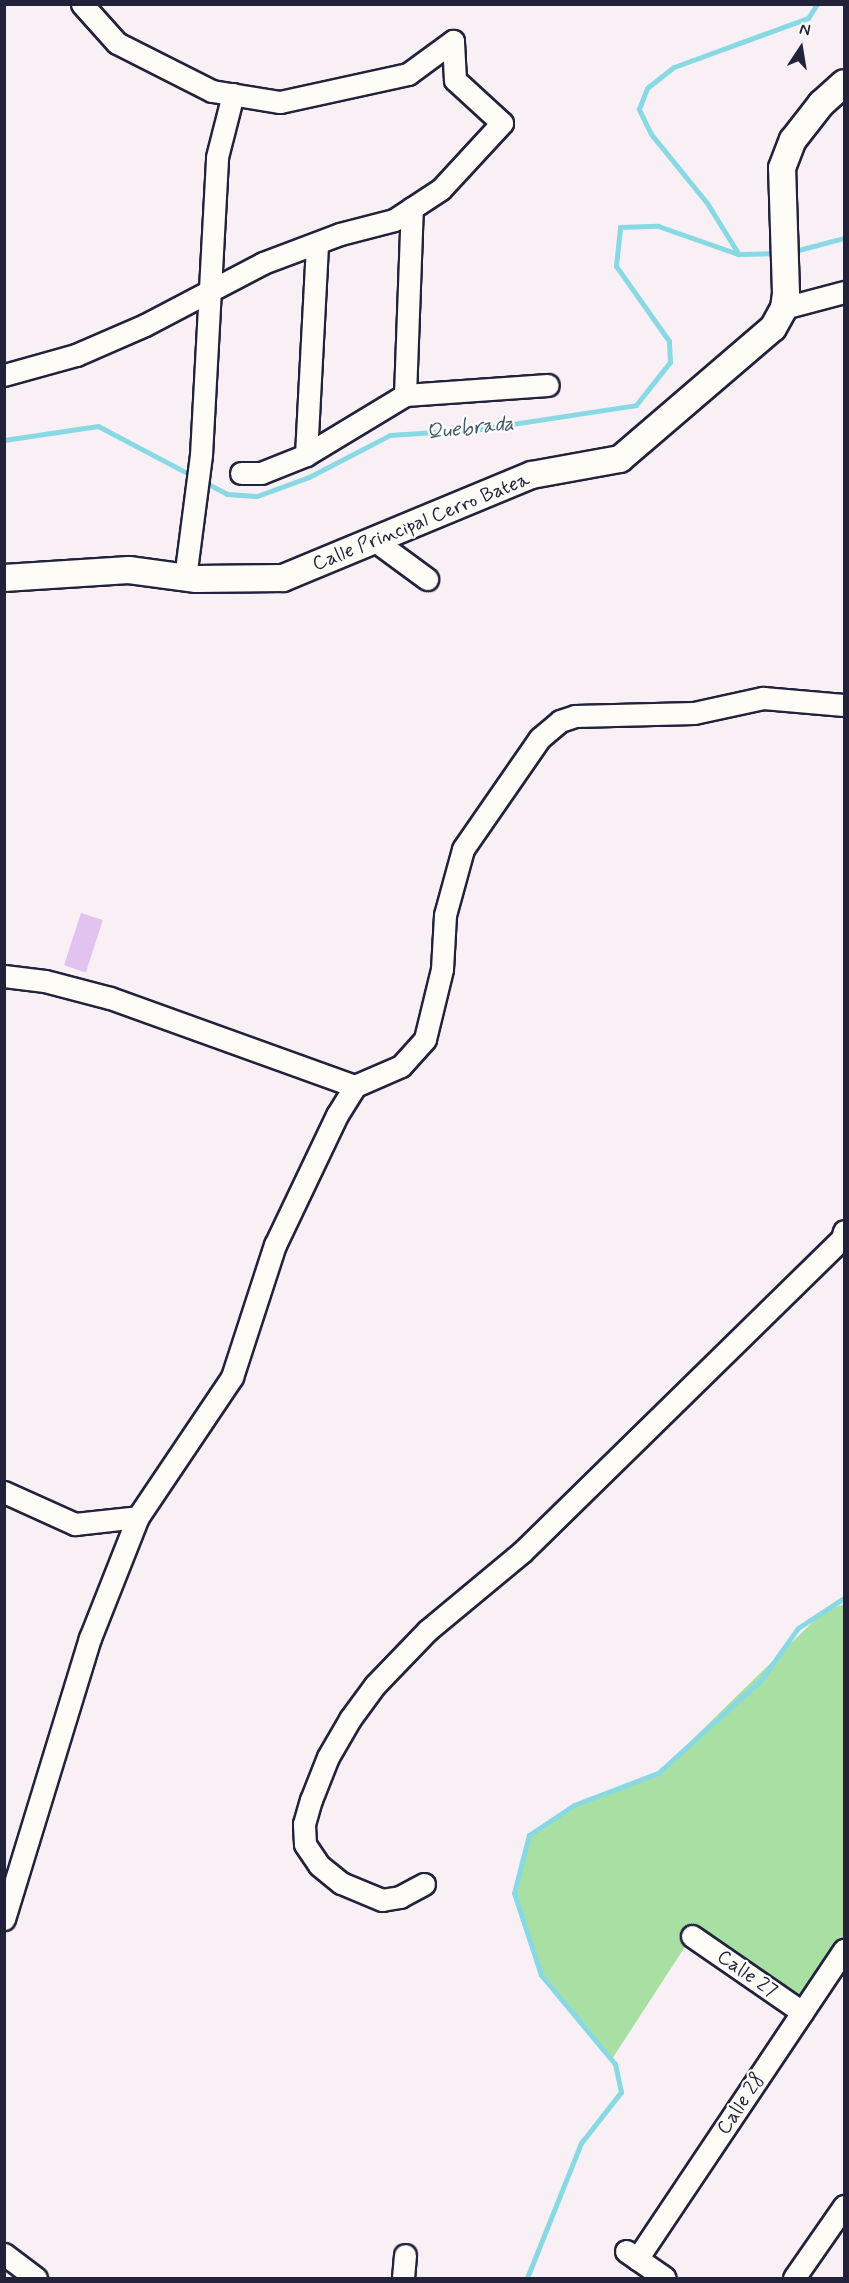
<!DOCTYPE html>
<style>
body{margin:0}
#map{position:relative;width:849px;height:2283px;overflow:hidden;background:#f8f0f5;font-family:Mynerve,sans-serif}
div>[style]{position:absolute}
.green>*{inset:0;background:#a8e0a4}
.stream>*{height:5px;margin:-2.5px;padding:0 2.5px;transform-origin:2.5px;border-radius:2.5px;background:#89d9e4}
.building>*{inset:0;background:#e2c2ee;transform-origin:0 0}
.roads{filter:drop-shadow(2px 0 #22223b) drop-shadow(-2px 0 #22223b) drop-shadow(0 2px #22223b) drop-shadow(0 -2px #22223b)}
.minor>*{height:21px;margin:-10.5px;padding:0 10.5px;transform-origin:10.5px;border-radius:10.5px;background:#fdfcf7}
.tertiary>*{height:26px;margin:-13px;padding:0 13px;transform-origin:13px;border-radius:13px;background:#fdfcf7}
span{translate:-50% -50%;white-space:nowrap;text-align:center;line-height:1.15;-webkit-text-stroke:4.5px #fdfcf7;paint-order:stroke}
.street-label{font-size:20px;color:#22223b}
.water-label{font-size:21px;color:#41596e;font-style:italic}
.frame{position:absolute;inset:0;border:6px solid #22223b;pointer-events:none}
.north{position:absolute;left:771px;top:18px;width:60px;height:60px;-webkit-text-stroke:4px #fdfcf7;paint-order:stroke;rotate:12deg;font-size:16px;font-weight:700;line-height:24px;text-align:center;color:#22223b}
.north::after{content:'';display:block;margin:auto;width:21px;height:27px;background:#22223b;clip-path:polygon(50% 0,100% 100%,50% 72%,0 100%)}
</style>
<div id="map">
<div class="green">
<i style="clip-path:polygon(844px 1604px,844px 1939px,802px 2012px,692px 1936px,612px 2059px,541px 1975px,514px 1893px,529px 1835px,574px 1805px,658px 1773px,823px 1612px)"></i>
</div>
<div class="stream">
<i style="left:791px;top:252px;width:55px;rotate:-14.8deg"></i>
<i style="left:738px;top:253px;width:59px;rotate:-121.8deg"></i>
<i style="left:707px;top:203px;width:89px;rotate:-129.1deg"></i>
<i style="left:651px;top:134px;width:28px;rotate:-116deg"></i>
<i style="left:639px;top:109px;width:22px;rotate:-69deg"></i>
<i style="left:647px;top:88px;width:34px;rotate:-38deg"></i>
<i style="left:674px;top:67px;width:143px;rotate:-20.1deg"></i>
<i style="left:808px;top:18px;width:17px;rotate:-57deg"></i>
<i style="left:4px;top:440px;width:95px;rotate:-8.5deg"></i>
<i style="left:98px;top:426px;width:107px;rotate:27.8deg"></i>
<i style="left:202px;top:481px;width:28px;rotate:27deg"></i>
<i style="left:227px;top:494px;width:30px;rotate:4deg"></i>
<i style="left:257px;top:496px;width:55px;rotate:-20.1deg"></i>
<i style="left:309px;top:477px;width:91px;rotate:-27.4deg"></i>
<i style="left:390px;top:435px;width:90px;rotate:-3.8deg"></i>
<i style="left:480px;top:429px;width:158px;rotate:-8.7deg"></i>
<i style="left:636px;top:405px;width:55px;rotate:-51.7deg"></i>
<i style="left:670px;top:362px;width:21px;rotate:-93deg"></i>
<i style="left:669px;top:341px;width:92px;rotate:-125.2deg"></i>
<i style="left:616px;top:266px;width:39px;rotate:-84deg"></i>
<i style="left:620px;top:227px;width:38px;rotate:-2deg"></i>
<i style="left:658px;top:226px;width:85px;rotate:19.3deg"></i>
<i style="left:738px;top:254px;width:41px;rotate:-1.4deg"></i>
<i style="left:527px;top:2278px;width:145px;rotate:-68.2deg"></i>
<i style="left:581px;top:2143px;width:65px;rotate:-51.9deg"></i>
<i style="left:621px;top:2092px;width:29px;rotate:-102deg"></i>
<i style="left:615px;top:2064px;width:116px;rotate:-129.7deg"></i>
<i style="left:541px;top:1975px;width:86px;rotate:-108.2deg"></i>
<i style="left:514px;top:1893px;width:60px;rotate:-75.5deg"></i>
<i style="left:529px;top:1835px;width:54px;rotate:-33.7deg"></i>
<i style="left:574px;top:1805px;width:90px;rotate:-20.9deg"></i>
<i style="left:658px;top:1773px;width:139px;rotate:-42.1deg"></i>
<i style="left:761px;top:1680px;width:64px;rotate:-54.6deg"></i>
<i style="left:798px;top:1628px;width:55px;rotate:-33.1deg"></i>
</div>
<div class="building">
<i style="left:81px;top:913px;width:23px;height:55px;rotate:18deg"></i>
</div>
<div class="roads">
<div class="minor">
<i style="left:82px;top:4px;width:52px;rotate:48.1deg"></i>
<i style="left:117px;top:43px;width:106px;rotate:26.8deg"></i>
<i style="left:212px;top:91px;width:69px;rotate:9.2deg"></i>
<i style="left:280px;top:102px;width:131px;rotate:-12.3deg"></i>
<i style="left:408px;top:74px;width:56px;rotate:-36.3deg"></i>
<i style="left:784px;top:308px;width:62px;rotate:-14.9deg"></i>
<i style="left:4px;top:375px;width:75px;rotate:-15.5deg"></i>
<i style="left:76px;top:355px;width:75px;rotate:-23.5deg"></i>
<i style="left:145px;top:325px;width:133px;rotate:-27.7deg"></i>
<i style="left:263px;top:263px;width:82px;rotate:-20.6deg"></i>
<i style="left:340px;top:234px;width:56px;rotate:-14.5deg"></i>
<i style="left:394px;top:220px;width:56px;rotate:-33.4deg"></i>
<i style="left:441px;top:189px;width:90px;rotate:-47.3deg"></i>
<i style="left:502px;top:123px;width:64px;rotate:-137.5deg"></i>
<i style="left:455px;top:80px;width:39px;rotate:-93deg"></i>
<i style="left:405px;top:395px;width:187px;rotate:-87.9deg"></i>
<i style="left:306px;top:455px;width:212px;rotate:-87deg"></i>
<i style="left:241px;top:473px;width:20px"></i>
<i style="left:261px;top:473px;width:48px;rotate:-21.8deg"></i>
<i style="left:306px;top:455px;width:116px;rotate:-31.2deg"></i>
<i style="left:405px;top:395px;width:143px;rotate:-4deg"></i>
<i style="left:374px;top:540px;width:66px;rotate:36.3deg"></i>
<i style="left:185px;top:578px;width:124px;rotate:-82.6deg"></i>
<i style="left:201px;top:455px;width:298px;rotate:-86.9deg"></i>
<i style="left:217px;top:157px;width:65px;rotate:-75.7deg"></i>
<i style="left:4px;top:976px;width:41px;rotate:7deg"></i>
<i style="left:45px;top:981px;width:67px;rotate:14.7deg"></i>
<i style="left:110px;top:998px;width:260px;rotate:19.8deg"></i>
<i style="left:4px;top:1492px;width:78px;rotate:24.3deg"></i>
<i style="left:75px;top:1524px;width:63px;rotate:-6.3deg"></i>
<i style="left:424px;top:1884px;width:27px;rotate:152deg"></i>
<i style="left:400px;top:1897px;width:18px;rotate:171deg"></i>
<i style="left:382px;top:1900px;width:44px;rotate:-157.5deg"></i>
<i style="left:341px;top:1883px;width:28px;rotate:-141deg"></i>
<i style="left:319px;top:1865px;width:25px;rotate:-124deg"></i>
<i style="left:305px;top:1844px;width:20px;rotate:-93deg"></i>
<i style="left:304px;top:1824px;width:25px;rotate:-74deg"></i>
<i style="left:311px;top:1800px;width:46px;rotate:-68.4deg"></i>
<i style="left:328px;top:1757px;width:44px;rotate:-59.9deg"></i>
<i style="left:350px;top:1719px;width:42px;rotate:-53.7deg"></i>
<i style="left:375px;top:1685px;width:76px;rotate:-46.1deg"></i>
<i style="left:428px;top:1630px;width:122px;rotate:-39.7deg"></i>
<i style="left:522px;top:1552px;width:448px;rotate:-44.4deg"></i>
<i style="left:842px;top:1239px;width:8px;rotate:-76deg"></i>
<i style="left:4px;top:1919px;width:294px;rotate:-73deg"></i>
<i style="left:90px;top:1638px;width:130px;rotate:-68.4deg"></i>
<i style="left:138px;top:1517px;width:169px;rotate:-56.1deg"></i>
<i style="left:232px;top:1377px;width:139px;rotate:-72deg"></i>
<i style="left:275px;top:1245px;width:144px;rotate:-64.5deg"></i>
<i style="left:337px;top:1115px;width:34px;rotate:-58deg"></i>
<i style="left:355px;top:1086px;width:50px;rotate:-23.5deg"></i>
<i style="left:401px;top:1066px;width:36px;rotate:-48deg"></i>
<i style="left:425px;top:1039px;width:72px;rotate:-76.3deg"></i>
<i style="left:442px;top:969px;width:54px;rotate:-86.8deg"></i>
<i style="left:445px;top:915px;width:68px;rotate:-74.7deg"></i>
<i style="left:463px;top:849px;width:135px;rotate:-55.3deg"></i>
<i style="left:540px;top:738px;width:26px;rotate:-40deg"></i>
<i style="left:560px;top:721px;width:16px;rotate:-18deg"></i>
<i style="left:575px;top:716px;width:119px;rotate:-1.4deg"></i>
<i style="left:694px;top:713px;width:71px;rotate:-12.3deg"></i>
<i style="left:763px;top:698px;width:81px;rotate:4.9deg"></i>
<i style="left:692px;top:1936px;width:134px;rotate:34.6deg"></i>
<i style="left:626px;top:2251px;width:47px;rotate:34.7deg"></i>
<i style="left:4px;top:2254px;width:40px;rotate:37deg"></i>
<i style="left:637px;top:2259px;width:372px;rotate:-56.2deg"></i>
<i style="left:403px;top:2278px;width:23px;rotate:-85deg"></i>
<i style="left:794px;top:2278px;width:88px;rotate:-55.2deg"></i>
</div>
<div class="tertiary">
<i style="left:4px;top:578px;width:125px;rotate:-3.7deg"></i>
<i style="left:129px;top:570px;width:68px;rotate:7.7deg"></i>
<i style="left:196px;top:579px;width:87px;rotate:-0.7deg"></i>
<i style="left:283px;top:578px;width:269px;rotate:-22.5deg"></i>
<i style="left:532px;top:475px;width:89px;rotate:-10.3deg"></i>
<i style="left:620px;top:459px;width:201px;rotate:-40.6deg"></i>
<i style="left:773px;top:328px;width:23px;rotate:-61deg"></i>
<i style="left:784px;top:308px;width:15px;rotate:-82deg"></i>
<i style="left:786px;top:293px;width:125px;rotate:-91.8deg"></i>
<i style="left:782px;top:168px;width:30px;rotate:-69deg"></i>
<i style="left:793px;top:140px;width:46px;rotate:-52.1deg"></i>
<i style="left:821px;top:104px;width:31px;rotate:-42deg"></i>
</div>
</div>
<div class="street-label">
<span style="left:421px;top:522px;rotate:-22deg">Calle Principal Cerro Batea</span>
<span style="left:747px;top:1974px;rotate:35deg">Calle 27</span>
<span style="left:741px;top:2104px;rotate:-56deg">Calle 28</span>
</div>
<div class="water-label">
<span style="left:470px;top:428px;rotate:-6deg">Quebrada</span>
</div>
<div class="frame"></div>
<div class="north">N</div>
</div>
